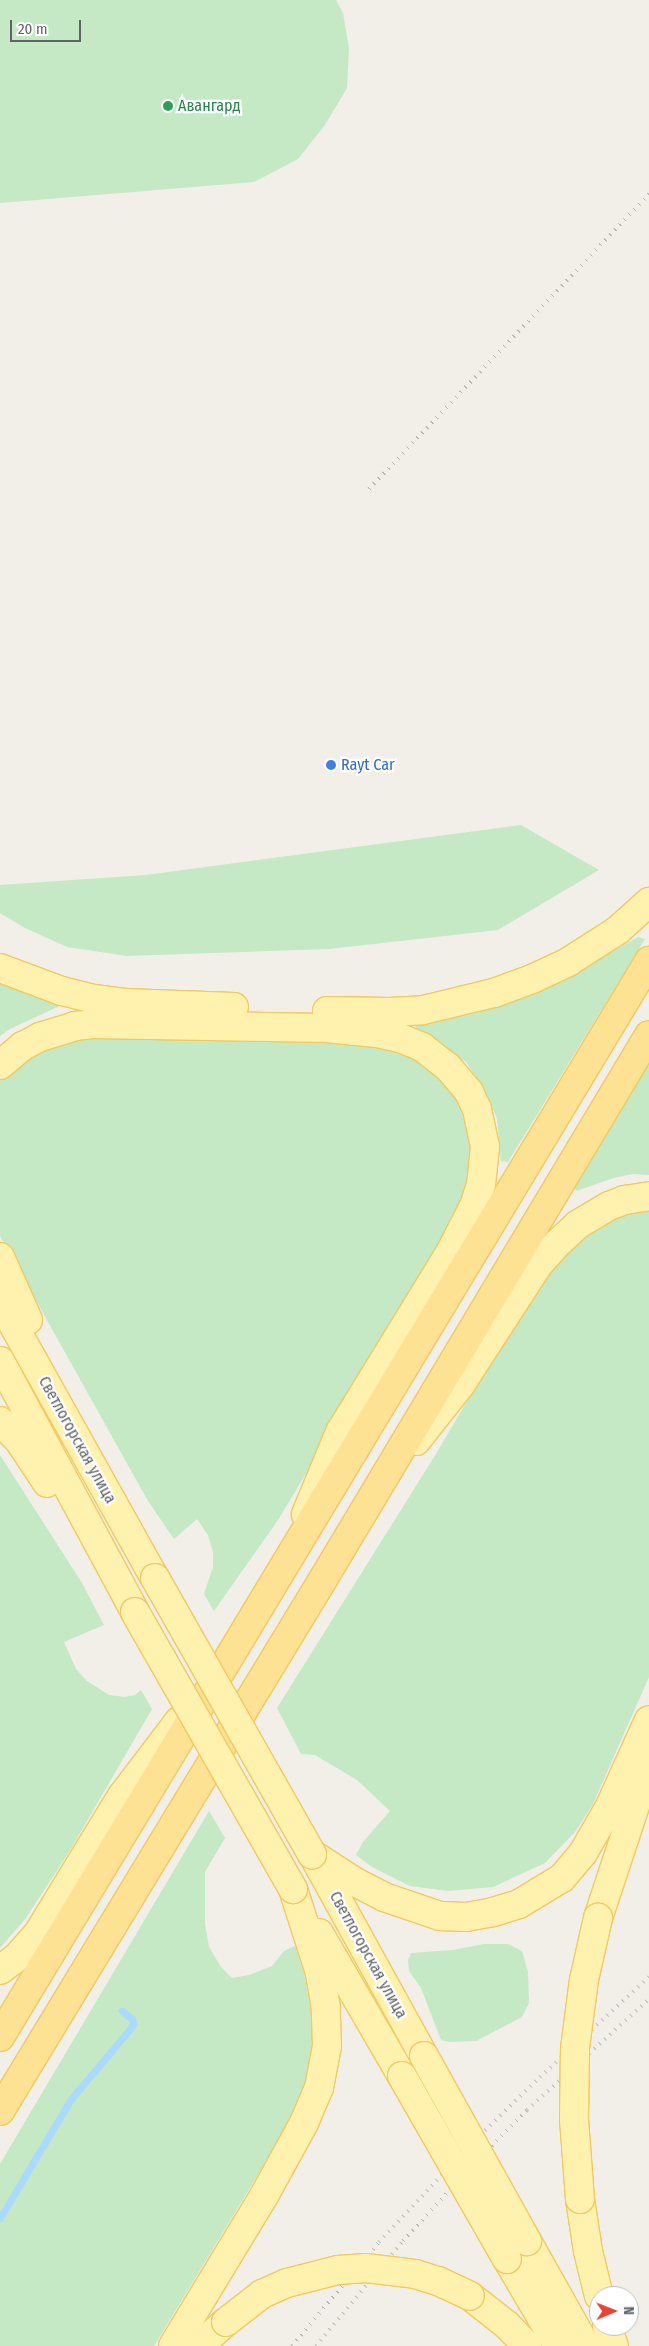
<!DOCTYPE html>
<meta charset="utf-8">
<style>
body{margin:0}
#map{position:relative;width:649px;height:2346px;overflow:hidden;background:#f1efe8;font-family:"Fira Sans Condensed",sans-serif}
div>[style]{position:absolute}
.green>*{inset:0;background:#c5e8c5}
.stream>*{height:7px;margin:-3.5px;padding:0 3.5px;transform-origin:3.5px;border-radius:3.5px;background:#aadaff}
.roads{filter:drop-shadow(1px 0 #f2c960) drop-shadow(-1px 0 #f2c960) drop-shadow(0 1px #f2c960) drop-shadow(0 -1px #f2c960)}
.primary>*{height:28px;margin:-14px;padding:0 14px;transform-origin:14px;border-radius:14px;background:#fff2af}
.highway>*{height:28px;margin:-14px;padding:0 14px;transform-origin:14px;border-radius:14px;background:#fde293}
.rail>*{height:4px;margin-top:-2px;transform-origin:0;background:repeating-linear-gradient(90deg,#b6b7b8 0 1px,transparent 0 7px)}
.bridges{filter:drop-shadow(1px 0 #f2c960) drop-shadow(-1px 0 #f2c960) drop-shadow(0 1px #f2c960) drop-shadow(0 -1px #f2c960)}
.primary-bridge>*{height:28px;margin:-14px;padding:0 14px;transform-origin:14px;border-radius:14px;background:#fff2af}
.dots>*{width:14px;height:14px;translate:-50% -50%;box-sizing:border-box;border:2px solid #fff;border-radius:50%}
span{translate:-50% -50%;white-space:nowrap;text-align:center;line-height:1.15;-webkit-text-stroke:4.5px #fff;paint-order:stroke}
.leisure-label{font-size:16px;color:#27864d}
.left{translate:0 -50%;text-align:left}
.shop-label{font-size:16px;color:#366cbe}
.street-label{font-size:16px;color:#5f6368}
.north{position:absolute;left:589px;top:2286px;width:50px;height:50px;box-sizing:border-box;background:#fff;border:1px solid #bfc1c3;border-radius:50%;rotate:89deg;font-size:14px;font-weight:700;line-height:20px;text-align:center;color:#5f6368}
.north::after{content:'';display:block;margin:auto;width:18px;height:22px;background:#ea4335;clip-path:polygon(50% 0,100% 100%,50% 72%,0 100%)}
.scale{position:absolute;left:10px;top:20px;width:71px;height:22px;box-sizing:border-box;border:2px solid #5f6368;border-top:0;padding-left:6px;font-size:15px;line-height:18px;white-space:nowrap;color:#5f6368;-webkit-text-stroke:4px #fff;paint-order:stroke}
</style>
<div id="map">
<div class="green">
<i style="clip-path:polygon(0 0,336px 0,343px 13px,349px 49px,347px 88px,325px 125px,298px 159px,254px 182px,0 203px)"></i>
<i style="clip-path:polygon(521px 825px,599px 870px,498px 930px,329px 949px,127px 956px,67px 947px,25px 928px,0 913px,0 885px,146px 875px)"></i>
<i style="clip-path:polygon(638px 937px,645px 939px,508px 1162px,501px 1161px,497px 1118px,480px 1083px,466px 1062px,416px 1028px,415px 1020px,569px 976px)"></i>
<i style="clip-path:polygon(0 977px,64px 1004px,10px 1029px,0 1036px)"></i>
<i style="clip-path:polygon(106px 1031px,280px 1037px,384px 1045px,427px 1063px,461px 1101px,472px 1140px,468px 1187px,433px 1264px,278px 1520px,214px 1611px,204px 1594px,213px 1567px,213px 1552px,208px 1535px,197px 1519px,174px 1539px,148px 1501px,0 1236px,0 1078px,9px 1066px,66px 1038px)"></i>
<i style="clip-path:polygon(649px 1058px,649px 1175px,632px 1174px,614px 1178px,576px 1191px,574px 1186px)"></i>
<i style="clip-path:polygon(649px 1205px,649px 1677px,593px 1804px,575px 1832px,545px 1863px,493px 1887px,448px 1891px,410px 1886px,372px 1867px,356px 1855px,363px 1842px,390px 1811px,357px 1780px,315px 1755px,301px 1754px,277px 1708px,436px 1454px,544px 1270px,604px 1217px)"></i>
<i style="clip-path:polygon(0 1455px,82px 1583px,104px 1625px,64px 1642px,76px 1669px,87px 1681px,109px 1695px,125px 1697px,135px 1695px,141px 1690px,152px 1709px,69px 1852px,26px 1918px,0 1948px)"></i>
<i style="clip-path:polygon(209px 1811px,225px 1838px,205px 1872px,205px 1924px,209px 1947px,221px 1967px,232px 1978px,249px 1975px,272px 1966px,284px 1951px,295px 1946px,304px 1973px,312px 2016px,313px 2050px,307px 2087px,282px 2135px,154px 2346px,0 2346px,0 2164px)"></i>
<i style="clip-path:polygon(484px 1944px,508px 1944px,522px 1951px,528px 1972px,529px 2003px,522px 2017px,476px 2041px,449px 2042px,441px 2040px,421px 1988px,409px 1971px,408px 1960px,411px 1953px,453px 1950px)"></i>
</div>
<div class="stream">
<i style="left:0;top:2218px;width:139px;rotate:-59.2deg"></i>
<i style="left:71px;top:2099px;width:92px;rotate:-49.9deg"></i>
<i style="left:130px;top:2029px;width:6px;rotate:-59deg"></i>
<i style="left:133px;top:2024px;width:5px;rotate:-101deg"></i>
<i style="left:132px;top:2019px;width:13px;rotate:-141deg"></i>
</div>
<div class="roads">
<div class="primary">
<i style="left:0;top:968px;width:66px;rotate:20.4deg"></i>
<i style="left:62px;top:991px;width:33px;rotate:14deg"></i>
<i style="left:94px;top:999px;width:31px;rotate:7deg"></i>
<i style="left:125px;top:1003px;width:109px;rotate:2.1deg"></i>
<i style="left:327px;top:1011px;width:62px;rotate:0.9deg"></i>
<i style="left:389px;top:1012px;width:34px;rotate:-3deg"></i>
<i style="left:423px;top:1010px;width:73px;rotate:-13.5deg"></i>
<i style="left:494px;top:993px;width:40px;rotate:-20.2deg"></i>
<i style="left:532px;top:979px;width:40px;rotate:-25deg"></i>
<i style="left:568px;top:962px;width:59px;rotate:-32.6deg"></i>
<i style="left:618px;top:930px;width:42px;rotate:-42.1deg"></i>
<i style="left:0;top:1065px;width:30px;rotate:-40deg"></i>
<i style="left:23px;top:1046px;width:19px;rotate:-28deg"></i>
<i style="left:40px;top:1037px;width:37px;rotate:-17deg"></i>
<i style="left:75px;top:1026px;width:18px;rotate:-6deg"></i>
<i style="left:93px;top:1024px;width:233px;rotate:1deg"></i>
<i style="left:326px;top:1028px;width:51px;rotate:5.6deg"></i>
<i style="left:377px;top:1033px;width:24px;rotate:12deg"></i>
<i style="left:400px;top:1038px;width:24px;rotate:22deg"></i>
<i style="left:422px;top:1047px;width:33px;rotate:38deg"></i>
<i style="left:448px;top:1067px;width:33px;rotate:50deg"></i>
<i style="left:469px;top:1092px;width:19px;rotate:65deg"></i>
<i style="left:477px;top:1109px;width:39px;rotate:78deg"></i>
<i style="left:485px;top:1147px;width:37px;rotate:96deg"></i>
<i style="left:481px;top:1184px;width:21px;rotate:107deg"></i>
<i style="left:475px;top:1204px;width:53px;rotate:117.1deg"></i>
<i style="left:451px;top:1251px;width:212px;rotate:121.5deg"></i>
<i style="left:340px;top:1432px;width:89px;rotate:112.5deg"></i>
<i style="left:0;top:1257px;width:69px;rotate:66deg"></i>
<i style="left:0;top:1301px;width:317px;rotate:60.8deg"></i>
<i style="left:0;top:1361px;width:285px;rotate:61.7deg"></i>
<i style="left:0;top:1421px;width:29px;rotate:46deg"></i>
<i style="left:20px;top:1442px;width:49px;rotate:56.6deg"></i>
<i style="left:416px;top:1441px;width:73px;rotate:-51.7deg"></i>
<i style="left:461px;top:1384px;width:142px;rotate:-57.1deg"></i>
<i style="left:538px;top:1265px;width:30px;rotate:-48deg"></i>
<i style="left:558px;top:1243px;width:26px;rotate:-43deg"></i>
<i style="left:577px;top:1225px;width:37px;rotate:-31deg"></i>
<i style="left:609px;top:1206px;width:17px;rotate:-21deg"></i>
<i style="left:625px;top:1200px;width:24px;rotate:-9deg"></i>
<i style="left:312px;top:1854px;width:51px;rotate:33.1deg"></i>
<i style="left:355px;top:1882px;width:33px;rotate:27deg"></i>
<i style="left:384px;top:1897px;width:59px;rotate:18.7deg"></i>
<i style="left:440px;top:1916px;width:26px;rotate:2deg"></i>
<i style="left:466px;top:1917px;width:27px;rotate:-10deg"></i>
<i style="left:493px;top:1912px;width:27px;rotate:-17deg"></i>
<i style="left:519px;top:1904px;width:50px;rotate:-31.2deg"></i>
<i style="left:562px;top:1878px;width:33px;rotate:-50deg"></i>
<i style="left:583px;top:1853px;width:54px;rotate:-60.1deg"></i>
<i style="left:610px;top:1806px;width:94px;rotate:-65.6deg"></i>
<i style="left:314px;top:1857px;width:227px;rotate:61.1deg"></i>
<i style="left:598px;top:1918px;width:162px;rotate:-71.7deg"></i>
<i style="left:319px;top:1933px;width:165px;rotate:59.9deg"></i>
<i style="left:0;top:1970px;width:20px;rotate:-37deg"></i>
<i style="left:16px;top:1958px;width:31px;rotate:-48deg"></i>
<i style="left:37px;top:1935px;width:163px;rotate:-58.6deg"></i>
<i style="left:122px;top:1796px;width:94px;rotate:-52.8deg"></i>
<i style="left:580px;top:2199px;width:53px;rotate:81.3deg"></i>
<i style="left:588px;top:2251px;width:46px;rotate:76.3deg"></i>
<i style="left:527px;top:2241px;width:120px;rotate:60.7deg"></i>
<i style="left:507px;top:2259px;width:101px;rotate:59.6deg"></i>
<i style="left:470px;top:2296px;width:47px;rotate:38.1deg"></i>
<i style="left:507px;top:2325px;width:29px;rotate:46deg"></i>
<i style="left:607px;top:2326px;width:21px;rotate:71deg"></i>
<i style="left:173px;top:2346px;width:178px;rotate:-58.8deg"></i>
<i style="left:265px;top:2194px;width:81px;rotate:-61.2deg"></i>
<i style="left:304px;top:2123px;width:38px;rotate:-67deg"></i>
<i style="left:319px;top:2088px;width:43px;rotate:-79.2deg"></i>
<i style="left:327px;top:2046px;width:38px;rotate:-92deg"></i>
<i style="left:326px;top:2008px;width:36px;rotate:-100deg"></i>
<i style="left:320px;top:1973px;width:88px;rotate:-107.8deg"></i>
<i style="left:199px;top:2346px;width:36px;rotate:-42deg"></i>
</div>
<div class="highway">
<i style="left:0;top:2037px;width:1257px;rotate:-58.9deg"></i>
<i style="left:0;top:2111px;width:620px;rotate:-58.72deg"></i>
<i style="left:322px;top:1581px;width:636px;rotate:-59.08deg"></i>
</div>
</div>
<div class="rail">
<i style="left:369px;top:489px;width:407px;rotate:-46.5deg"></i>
<i style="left:292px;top:2346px;width:136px;rotate:-50.1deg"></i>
<i style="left:379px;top:2242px;width:133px;rotate:-46.8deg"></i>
<i style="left:470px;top:2145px;width:98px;rotate:-44.2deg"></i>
<i style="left:540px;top:2077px;width:148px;rotate:-42.5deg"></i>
<i style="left:316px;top:2346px;width:136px;rotate:-50.4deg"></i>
<i style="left:403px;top:2241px;width:102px;rotate:-47.4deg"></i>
<i style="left:472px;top:2166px;width:78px;rotate:-45.5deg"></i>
<i style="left:527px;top:2110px;width:165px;rotate:-42.3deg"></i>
</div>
<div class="bridges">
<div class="primary-bridge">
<i style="left:155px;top:1578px;width:318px;rotate:60.4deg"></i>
<i style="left:135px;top:1612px;width:319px;rotate:60.3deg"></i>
<i style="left:424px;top:2056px;width:212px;rotate:60.9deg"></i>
<i style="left:402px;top:2076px;width:211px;rotate:60.2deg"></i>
<i style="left:580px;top:2199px;width:80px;rotate:-94.3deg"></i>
<i style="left:574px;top:2119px;width:71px;rotate:-89.2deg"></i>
<i style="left:575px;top:2048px;width:69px;rotate:-82.5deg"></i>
<i style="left:584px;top:1980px;width:64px;rotate:-77.3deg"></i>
<i style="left:226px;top:2322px;width:46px;rotate:-37.9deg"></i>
<i style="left:262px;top:2294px;width:27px;rotate:-24deg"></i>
<i style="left:287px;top:2283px;width:53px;rotate:-14.3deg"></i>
<i style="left:338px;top:2270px;width:28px;rotate:-4deg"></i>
<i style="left:366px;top:2268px;width:49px;rotate:7deg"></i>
<i style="left:415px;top:2274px;width:24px;rotate:17deg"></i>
<i style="left:438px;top:2281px;width:35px;rotate:25deg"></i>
</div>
</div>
<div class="dots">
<i style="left:168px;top:106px;background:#2e9e5b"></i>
<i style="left:331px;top:765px;background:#3f7fe0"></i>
</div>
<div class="leisure-label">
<span class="left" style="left:178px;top:106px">Авангард</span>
</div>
<div class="shop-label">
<span class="left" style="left:341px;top:765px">Rayt Car</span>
</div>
<div class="street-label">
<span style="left:77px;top:1440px;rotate:61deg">Светлогорская улица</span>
<span style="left:368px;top:1955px;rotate:61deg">Светлогорская улица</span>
</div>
<div class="north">N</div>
<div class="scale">20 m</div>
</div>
